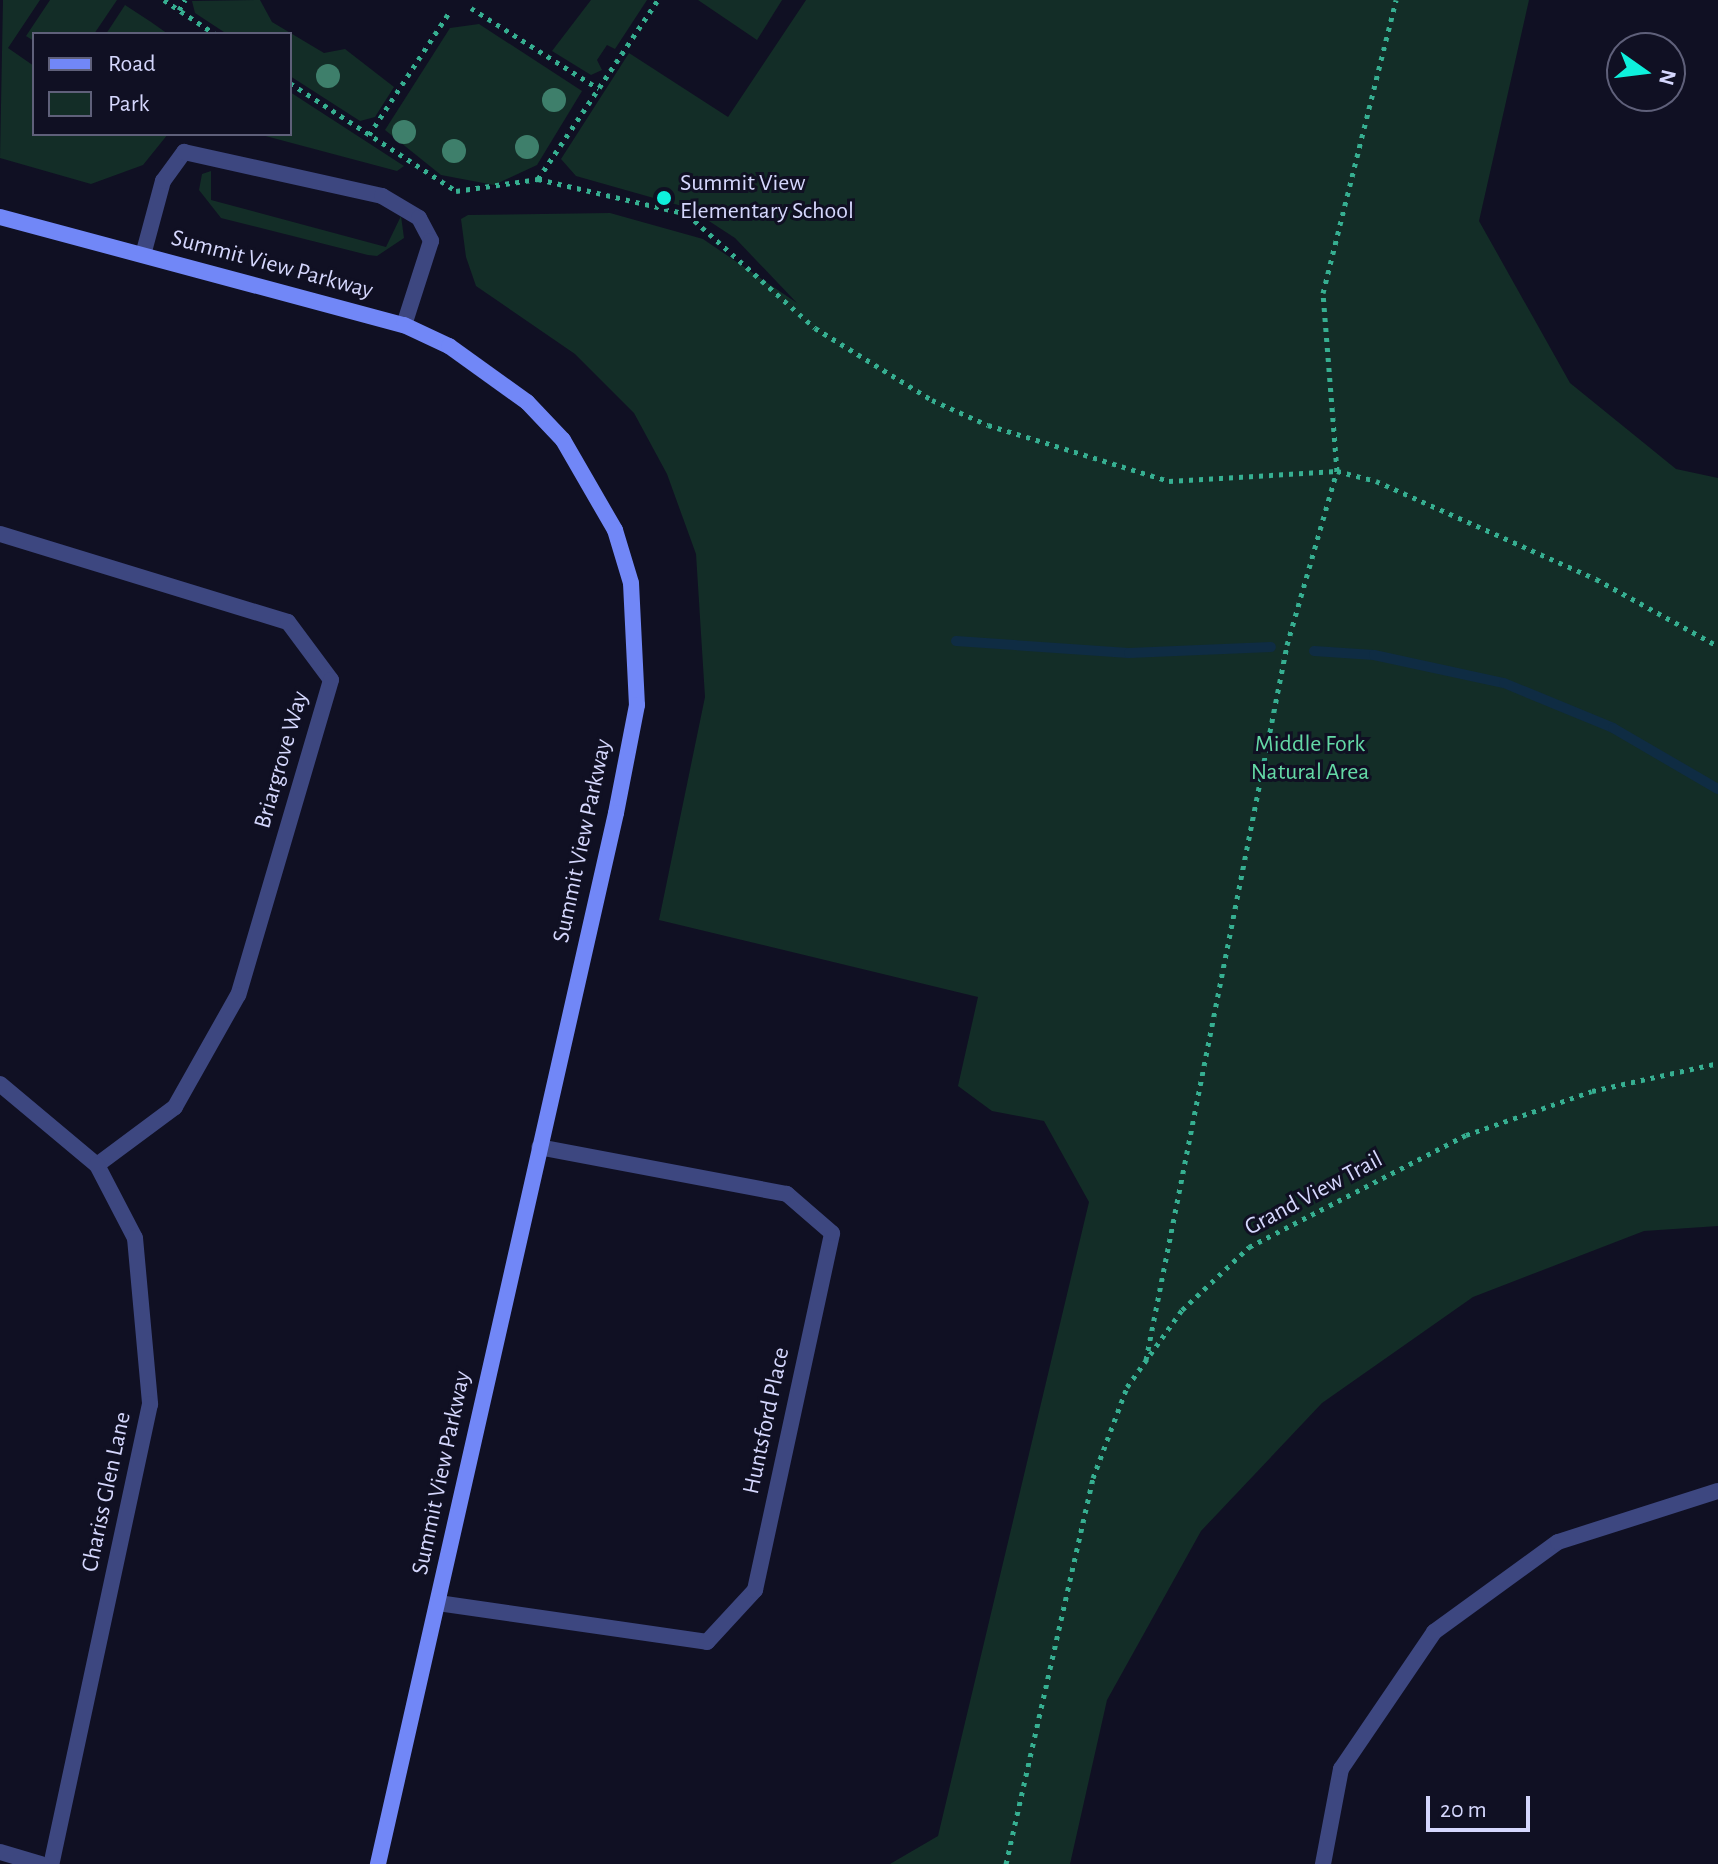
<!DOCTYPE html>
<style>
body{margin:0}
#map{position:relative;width:1718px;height:1864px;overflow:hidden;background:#101023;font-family:"Alegreya Sans",sans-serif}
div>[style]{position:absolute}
.green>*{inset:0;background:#132d27}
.stream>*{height:10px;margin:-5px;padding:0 5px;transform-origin:5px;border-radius:5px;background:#0f2c43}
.path>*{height:5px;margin-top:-2.5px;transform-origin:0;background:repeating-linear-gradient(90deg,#36af91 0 4px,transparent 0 10px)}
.lane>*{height:16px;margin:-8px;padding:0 8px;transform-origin:8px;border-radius:8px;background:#3d4780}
.street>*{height:16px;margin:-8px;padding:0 8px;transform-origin:8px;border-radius:8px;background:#3d4780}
.secondary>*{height:16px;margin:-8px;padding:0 8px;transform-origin:8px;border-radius:8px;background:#7187f7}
.trees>*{width:24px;height:24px;margin:-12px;border-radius:50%;background:#3e7f6b}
.dots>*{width:22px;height:22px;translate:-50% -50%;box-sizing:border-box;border:4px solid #101023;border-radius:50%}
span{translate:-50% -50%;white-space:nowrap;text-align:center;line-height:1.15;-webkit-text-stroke:6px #101023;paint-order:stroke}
.poi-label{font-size:24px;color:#d5d7fd}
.left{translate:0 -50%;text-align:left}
.street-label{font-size:24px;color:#d5d7fd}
.park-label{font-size:24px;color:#64d9a6}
.legend{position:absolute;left:32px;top:32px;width:260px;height:104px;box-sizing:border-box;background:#101023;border:2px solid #5f607a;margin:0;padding:10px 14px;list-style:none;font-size:24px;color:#d5d7fd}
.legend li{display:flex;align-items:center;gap:16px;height:40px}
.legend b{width:40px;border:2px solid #5f607a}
.north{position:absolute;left:1606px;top:32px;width:80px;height:80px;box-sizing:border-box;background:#101023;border:2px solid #5f607a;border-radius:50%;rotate:104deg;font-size:22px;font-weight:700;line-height:32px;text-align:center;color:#d5d7fd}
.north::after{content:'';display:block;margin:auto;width:28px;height:36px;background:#0ef0dc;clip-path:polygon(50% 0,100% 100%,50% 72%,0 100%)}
.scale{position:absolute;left:1426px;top:1796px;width:104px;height:36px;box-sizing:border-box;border:4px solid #d5d7fd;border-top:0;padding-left:10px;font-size:24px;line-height:28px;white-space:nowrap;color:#d5d7fd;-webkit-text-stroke:6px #101023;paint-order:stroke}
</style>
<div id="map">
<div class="green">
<i style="clip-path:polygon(3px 0,40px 0,8px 48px,34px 66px,34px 134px,168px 134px,143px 165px,91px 184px,0 158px)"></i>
<i style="clip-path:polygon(50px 0,117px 0,94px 34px,34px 34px,34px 41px,26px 36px)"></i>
<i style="clip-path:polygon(260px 0,272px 22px,324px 53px,345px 49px,394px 87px,375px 117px,360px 121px,290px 76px,290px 34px,227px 34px,195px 13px,192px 1px)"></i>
<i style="clip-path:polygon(591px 0,647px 0,615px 49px,607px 45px,597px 60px,602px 70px,591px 75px,552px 51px)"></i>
<i style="clip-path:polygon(698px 0,782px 0,757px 40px)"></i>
<i style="clip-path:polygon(806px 0,1529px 0,1479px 221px,1570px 383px,1676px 469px,1718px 478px,1718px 1226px,1644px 1231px,1473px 1297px,1322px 1403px,1201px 1531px,1107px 1700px,1070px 1864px,890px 1864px,938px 1836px,1089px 1202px,1044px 1121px,992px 1111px,958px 1086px,978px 997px,659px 920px,705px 697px,696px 554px,667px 474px,634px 413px,575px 354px,476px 286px,466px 257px,461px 219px,468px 215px,610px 213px,703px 239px,797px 303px,735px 238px,689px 208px,576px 176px,561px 159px,629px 53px,728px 117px)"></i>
<i style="clip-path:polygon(125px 5px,151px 22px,168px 34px,106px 34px)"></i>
<i style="clip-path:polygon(479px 24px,582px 91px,537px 165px,494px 185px,441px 175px,385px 130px,450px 28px)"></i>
<i style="clip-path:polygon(290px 92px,293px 94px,404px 166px,397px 171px,258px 134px,290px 134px)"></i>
<i style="clip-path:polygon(211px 171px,211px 200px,386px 247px,401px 216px,404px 238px,377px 256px,368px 255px,221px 218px,199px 190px,202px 174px)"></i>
</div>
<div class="stream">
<i style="left:956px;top:641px;width:173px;rotate:4deg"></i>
<i style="left:1129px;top:653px;width:142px;rotate:-2.4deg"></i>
<i style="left:1314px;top:651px;width:60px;rotate:3.8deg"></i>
<i style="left:1374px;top:655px;width:133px;rotate:12.2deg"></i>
<i style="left:1504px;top:683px;width:118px;rotate:22.4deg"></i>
<i style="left:1613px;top:728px;width:121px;rotate:30.2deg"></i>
</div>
<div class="path">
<i style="left:164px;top:0;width:61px;rotate:33.7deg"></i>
<i style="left:471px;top:8px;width:151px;rotate:32.3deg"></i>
<i style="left:179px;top:10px;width:12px;rotate:-59deg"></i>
<i style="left:290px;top:83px;width:198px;rotate:33deg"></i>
<i style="left:456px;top:191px;width:83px;rotate:-8.3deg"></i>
<i style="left:538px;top:179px;width:153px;rotate:13.2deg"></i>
<i style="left:687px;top:214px;width:171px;rotate:41.7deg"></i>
<i style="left:815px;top:328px;width:137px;rotate:31.6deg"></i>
<i style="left:932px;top:400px;width:61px;rotate:24.1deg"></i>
<i style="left:988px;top:425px;width:189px;rotate:17.2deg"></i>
<i style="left:1169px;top:481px;width:168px;rotate:-3.4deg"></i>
<i style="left:1337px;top:471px;width:40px;rotate:14.4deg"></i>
<i style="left:1376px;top:481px;width:241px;rotate:24deg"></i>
<i style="left:1596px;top:579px;width:139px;rotate:28.8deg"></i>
<i style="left:369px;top:135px;width:148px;rotate:-56.8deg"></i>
<i style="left:538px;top:179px;width:216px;rotate:-56.2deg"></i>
<i style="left:1146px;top:1360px;width:729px;rotate:-78.84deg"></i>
<i style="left:1287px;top:645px;width:181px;rotate:-74deg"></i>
<i style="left:1337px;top:471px;width:179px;rotate:-94.5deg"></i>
<i style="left:1323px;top:293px;width:302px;rotate:-76deg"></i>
<i style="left:1006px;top:1864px;width:396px;rotate:-77.3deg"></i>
<i style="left:1093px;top:1478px;width:97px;rotate:-69.5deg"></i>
<i style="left:1127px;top:1387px;width:95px;rotate:-54.5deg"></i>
<i style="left:1182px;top:1310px;width:92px;rotate:-43.2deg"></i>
<i style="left:1249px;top:1247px;width:244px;rotate:-27.3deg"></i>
<i style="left:1466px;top:1135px;width:133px;rotate:-19.2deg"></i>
<i style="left:1592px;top:1091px;width:129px;rotate:-12.5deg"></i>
</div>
<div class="lane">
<i style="left:143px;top:255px;width:77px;rotate:-74.9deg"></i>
<i style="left:163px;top:181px;width:36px;rotate:-54deg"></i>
<i style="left:184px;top:152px;width:203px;rotate:12.5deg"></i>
<i style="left:382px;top:196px;width:43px;rotate:30.7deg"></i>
<i style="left:419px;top:218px;width:26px;rotate:62deg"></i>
<i style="left:431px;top:241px;width:88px;rotate:107.8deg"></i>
</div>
<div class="street">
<i style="left:0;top:534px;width:301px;rotate:17deg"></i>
<i style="left:288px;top:622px;width:72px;rotate:53.4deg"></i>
<i style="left:331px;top:680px;width:328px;rotate:106.4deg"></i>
<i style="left:238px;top:995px;width:129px;rotate:119.4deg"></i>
<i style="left:175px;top:1107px;width:97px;rotate:143.4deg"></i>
<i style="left:0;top:1084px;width:126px;rotate:39.9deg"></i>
<i style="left:97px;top:1165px;width:82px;rotate:62.5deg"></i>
<i style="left:135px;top:1238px;width:167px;rotate:84.8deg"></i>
<i style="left:150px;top:1404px;width:471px;rotate:102.1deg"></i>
<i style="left:438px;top:1603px;width:272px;rotate:8.2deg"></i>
<i style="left:707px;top:1642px;width:71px;rotate:-47.3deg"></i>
<i style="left:755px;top:1590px;width:365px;rotate:-77.8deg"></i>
<i style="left:832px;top:1233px;width:60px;rotate:-139.1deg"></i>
<i style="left:787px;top:1194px;width:252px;rotate:-169.3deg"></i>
<i style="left:0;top:1852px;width:43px;rotate:16.3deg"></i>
<i style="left:1323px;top:1864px;width:97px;rotate:-79.3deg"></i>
<i style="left:1341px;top:1769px;width:166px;rotate:-55.8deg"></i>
<i style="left:1434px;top:1632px;width:153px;rotate:-36deg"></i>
<i style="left:1558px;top:1542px;width:168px;rotate:-17.7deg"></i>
</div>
<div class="secondary">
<i style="left:0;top:217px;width:418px;rotate:15deg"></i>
<i style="left:404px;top:325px;width:50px;rotate:25deg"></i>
<i style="left:449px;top:346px;width:96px;rotate:35.7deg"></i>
<i style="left:527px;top:402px;width:52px;rotate:46.5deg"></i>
<i style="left:563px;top:440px;width:104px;rotate:60deg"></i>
<i style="left:615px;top:530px;width:55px;rotate:73.2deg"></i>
<i style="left:631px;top:583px;width:122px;rotate:87.2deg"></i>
<i style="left:637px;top:705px;width:110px;rotate:101deg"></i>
<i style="left:616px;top:813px;width:1078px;rotate:102.76deg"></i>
</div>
<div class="trees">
<i style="left:328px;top:76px"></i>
<i style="left:554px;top:100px"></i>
<i style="left:404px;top:132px"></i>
<i style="left:527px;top:147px"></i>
<i style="left:454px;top:151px"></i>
</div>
<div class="dots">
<i style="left:664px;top:198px;background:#0ef0dc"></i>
</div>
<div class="poi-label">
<span class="left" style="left:680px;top:198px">Summit View<br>Elementary School</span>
</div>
<div class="street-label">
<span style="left:272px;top:265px;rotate:15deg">Summit View Parkway</span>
<span style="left:282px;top:760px;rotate:-74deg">Briargrove Way</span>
<span style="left:583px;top:841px;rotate:-78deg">Summit View Parkway</span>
<span style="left:1314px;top:1194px;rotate:-28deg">Grand View Trail</span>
<span style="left:767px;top:1421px;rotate:-78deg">Huntsford Place</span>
<span style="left:442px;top:1473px;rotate:-78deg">Summit View Parkway</span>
<span style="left:107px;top:1492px;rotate:-78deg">Chariss Glen Lane</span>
</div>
<div class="park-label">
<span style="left:1310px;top:759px">Middle Fork<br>Natural Area</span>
</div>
<ul class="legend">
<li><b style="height:10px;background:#7187f7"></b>Road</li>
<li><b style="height:22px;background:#132d27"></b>Park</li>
</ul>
<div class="north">N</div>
<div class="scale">20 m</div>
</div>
